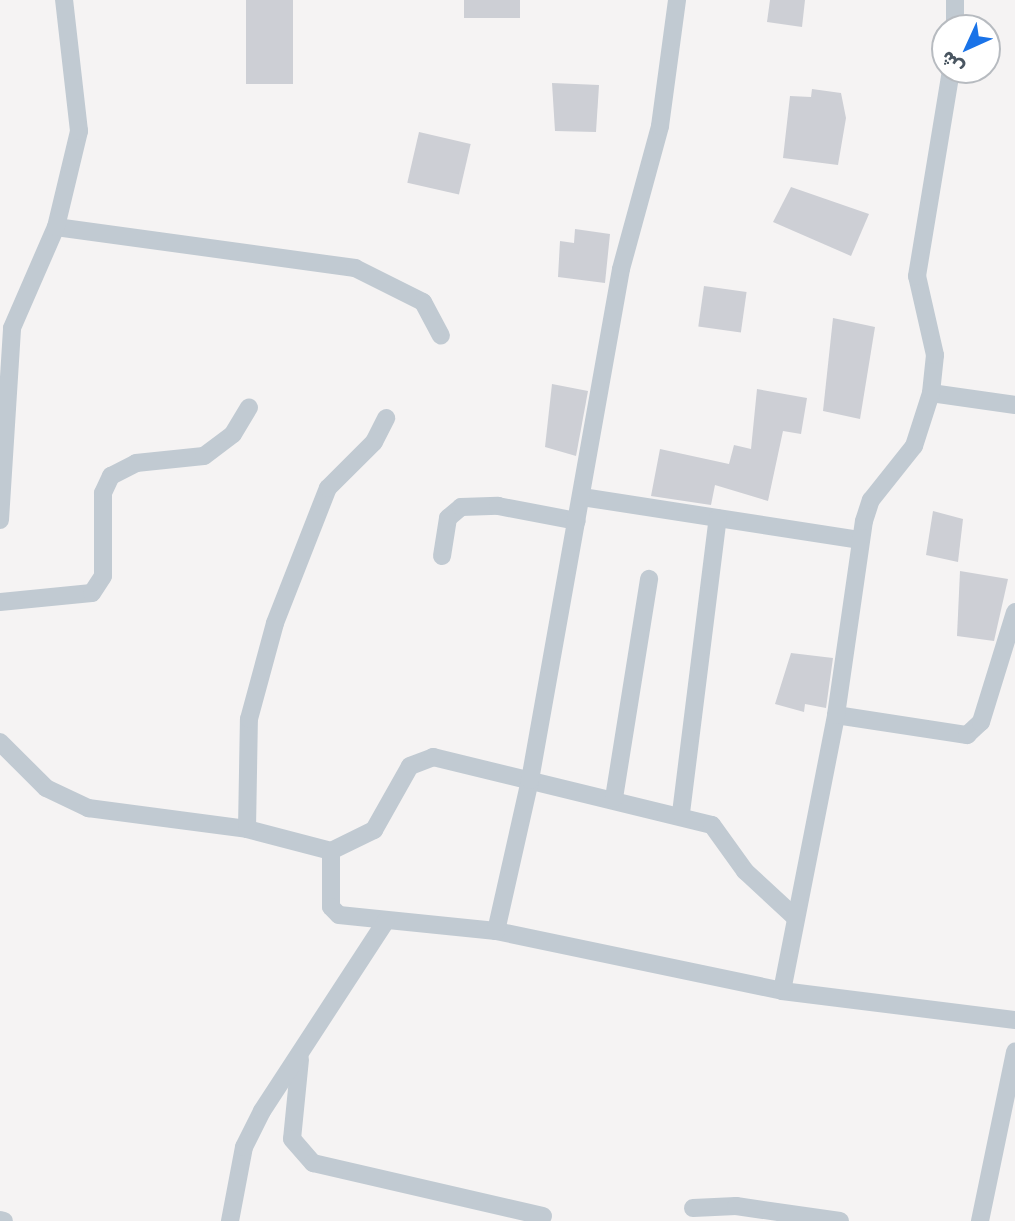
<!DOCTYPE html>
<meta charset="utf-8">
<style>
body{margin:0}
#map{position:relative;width:1015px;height:1221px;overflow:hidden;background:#f5f3f3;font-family:Rubik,"Noto Sans Arabic",sans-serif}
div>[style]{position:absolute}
.building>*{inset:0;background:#cdcfd5;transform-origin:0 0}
.minor>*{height:18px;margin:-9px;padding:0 9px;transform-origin:9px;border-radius:9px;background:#c1cad2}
span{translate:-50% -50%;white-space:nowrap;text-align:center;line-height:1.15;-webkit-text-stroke:6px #fff;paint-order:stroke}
.north{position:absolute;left:931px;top:14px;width:70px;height:70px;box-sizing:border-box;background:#fff;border:2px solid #b7bbc0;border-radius:50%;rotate:225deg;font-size:19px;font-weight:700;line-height:28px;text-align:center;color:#4a5661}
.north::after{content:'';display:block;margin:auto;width:24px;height:32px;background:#1a73e8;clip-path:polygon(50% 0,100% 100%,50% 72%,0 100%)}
</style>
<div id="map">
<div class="building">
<i style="left:246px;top:0;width:47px;height:84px"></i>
<i style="left:464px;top:0;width:56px;height:18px"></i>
<i style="clip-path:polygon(770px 0,805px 0,802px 27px,767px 22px)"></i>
<i style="clip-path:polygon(552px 83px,599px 85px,596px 132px,555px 131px)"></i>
<i style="clip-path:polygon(812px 89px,841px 93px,846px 118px,838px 165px,783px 158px,790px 96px,811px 97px)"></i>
<i style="left:419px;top:132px;width:53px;height:52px;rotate:13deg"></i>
<i style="clip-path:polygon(791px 187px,869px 214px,851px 256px,773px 222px)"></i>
<i style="clip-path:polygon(575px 229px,610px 234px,605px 283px,558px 277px,560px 241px,574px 243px)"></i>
<i style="left:704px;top:286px;width:43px;height:41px;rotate:8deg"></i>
<i style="clip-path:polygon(833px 318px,875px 327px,860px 419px,823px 411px)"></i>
<i style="clip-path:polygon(552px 384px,588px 391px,576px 456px,545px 447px)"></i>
<i style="clip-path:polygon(757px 389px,807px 398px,801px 434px,783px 431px,768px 501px,715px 485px,711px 505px,651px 496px,660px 449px,729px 464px,734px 445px,751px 449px)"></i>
<i style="clip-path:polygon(933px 511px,963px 519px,958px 562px,926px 555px)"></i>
<i style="clip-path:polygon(960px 571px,1008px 579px,994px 641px,957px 636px)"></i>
<i style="clip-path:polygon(791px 653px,833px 658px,826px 708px,805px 704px,804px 712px,775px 704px)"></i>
</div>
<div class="minor">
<i style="left:955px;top:0;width:28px;rotate:90deg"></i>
<i style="left:56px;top:227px;width:302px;rotate:7.8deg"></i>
<i style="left:355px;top:268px;width:76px;rotate:26.6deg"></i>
<i style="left:423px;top:302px;width:38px;rotate:62deg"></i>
<i style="left:931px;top:393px;width:85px;rotate:8.1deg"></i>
<i style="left:582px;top:497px;width:282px;rotate:8.8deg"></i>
<i style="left:0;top:520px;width:192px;rotate:-86.4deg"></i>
<i style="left:12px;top:328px;width:110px;rotate:-66.5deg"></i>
<i style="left:56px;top:227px;width:99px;rotate:-76.5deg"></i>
<i style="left:79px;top:131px;width:132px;rotate:-96.5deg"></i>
<i style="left:442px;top:556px;width:38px;rotate:-81deg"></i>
<i style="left:448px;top:518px;width:17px;rotate:-40deg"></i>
<i style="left:461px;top:507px;width:37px;rotate:-2deg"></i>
<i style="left:498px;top:506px;width:80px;rotate:10.8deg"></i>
<i style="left:0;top:602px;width:92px;rotate:-5.6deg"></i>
<i style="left:92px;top:593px;width:20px;rotate:-57deg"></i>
<i style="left:103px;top:576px;width:83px;rotate:-90deg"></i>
<i style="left:103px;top:493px;width:19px;rotate:-65deg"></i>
<i style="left:111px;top:476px;width:28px;rotate:-27deg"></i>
<i style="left:136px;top:463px;width:68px;rotate:-5.9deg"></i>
<i style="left:204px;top:456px;width:36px;rotate:-37deg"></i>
<i style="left:233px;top:434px;width:31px;rotate:-59deg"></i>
<i style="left:836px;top:715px;width:133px;rotate:8.7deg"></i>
<i style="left:967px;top:735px;width:19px;rotate:-43deg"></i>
<i style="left:981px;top:722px;width:115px;rotate:-72.8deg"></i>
<i style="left:0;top:742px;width:65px;rotate:45deg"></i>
<i style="left:46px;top:788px;width:47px;rotate:25.5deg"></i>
<i style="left:88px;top:808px;width:160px;rotate:7.5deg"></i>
<i style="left:247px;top:829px;width:87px;rotate:14.7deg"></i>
<i style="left:331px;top:851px;width:48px;rotate:-26deg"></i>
<i style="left:374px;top:830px;width:73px;rotate:-60.6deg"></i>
<i style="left:410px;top:766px;width:25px;rotate:-21deg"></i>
<i style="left:433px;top:757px;width:287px;rotate:13.7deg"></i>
<i style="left:712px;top:825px;width:57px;rotate:54.3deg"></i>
<i style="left:745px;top:871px;width:69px;rotate:42.7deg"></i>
<i style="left:614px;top:798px;width:222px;rotate:-80.9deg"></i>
<i style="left:681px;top:813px;width:297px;rotate:-82.9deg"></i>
<i style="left:247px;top:829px;width:110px;rotate:-89deg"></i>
<i style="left:249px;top:719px;width:99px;rotate:-74.8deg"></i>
<i style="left:275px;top:623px;width:145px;rotate:-68.6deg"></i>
<i style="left:328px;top:488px;width:65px;rotate:-45deg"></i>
<i style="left:374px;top:442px;width:27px;rotate:-63deg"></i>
<i style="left:331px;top:851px;width:56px;rotate:90deg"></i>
<i style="left:331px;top:907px;width:11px;rotate:45deg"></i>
<i style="left:339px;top:915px;width:158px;rotate:5.8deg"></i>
<i style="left:496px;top:931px;width:292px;rotate:11.8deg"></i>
<i style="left:782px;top:991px;width:235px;rotate:7.1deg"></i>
<i style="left:496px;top:931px;width:155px;rotate:-77.3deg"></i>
<i style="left:530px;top:780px;width:519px;rotate:-79.9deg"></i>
<i style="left:621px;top:269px;width:148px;rotate:-74.7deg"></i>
<i style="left:660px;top:126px;width:127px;rotate:-82.3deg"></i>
<i style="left:782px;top:991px;width:281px;rotate:-78.9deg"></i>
<i style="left:836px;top:715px;width:196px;rotate:-81.8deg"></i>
<i style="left:864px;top:521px;width:22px;rotate:-72deg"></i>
<i style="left:871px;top:500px;width:69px;rotate:-51.5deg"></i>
<i style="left:914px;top:446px;width:56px;rotate:-72.2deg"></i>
<i style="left:931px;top:393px;width:38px;rotate:-84deg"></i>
<i style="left:935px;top:355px;width:81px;rotate:-102.8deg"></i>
<i style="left:917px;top:276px;width:209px;rotate:-80.6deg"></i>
<i style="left:300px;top:1059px;width:80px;rotate:95.7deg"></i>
<i style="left:292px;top:1139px;width:32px;rotate:49deg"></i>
<i style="left:313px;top:1163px;width:236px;rotate:13deg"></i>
<i style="left:693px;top:1208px;width:43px;rotate:-2.7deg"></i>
<i style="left:736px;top:1206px;width:105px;rotate:8.2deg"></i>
<i style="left:0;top:1220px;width:4px;rotate:14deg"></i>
<i style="left:230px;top:1221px;width:75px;rotate:-79.3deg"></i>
<i style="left:244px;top:1147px;width:40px;rotate:-63.4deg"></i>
<i style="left:262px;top:1111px;width:227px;rotate:-56.9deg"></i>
<i style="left:980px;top:1221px;width:173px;rotate:-78.3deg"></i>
</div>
<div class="north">ش</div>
</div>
